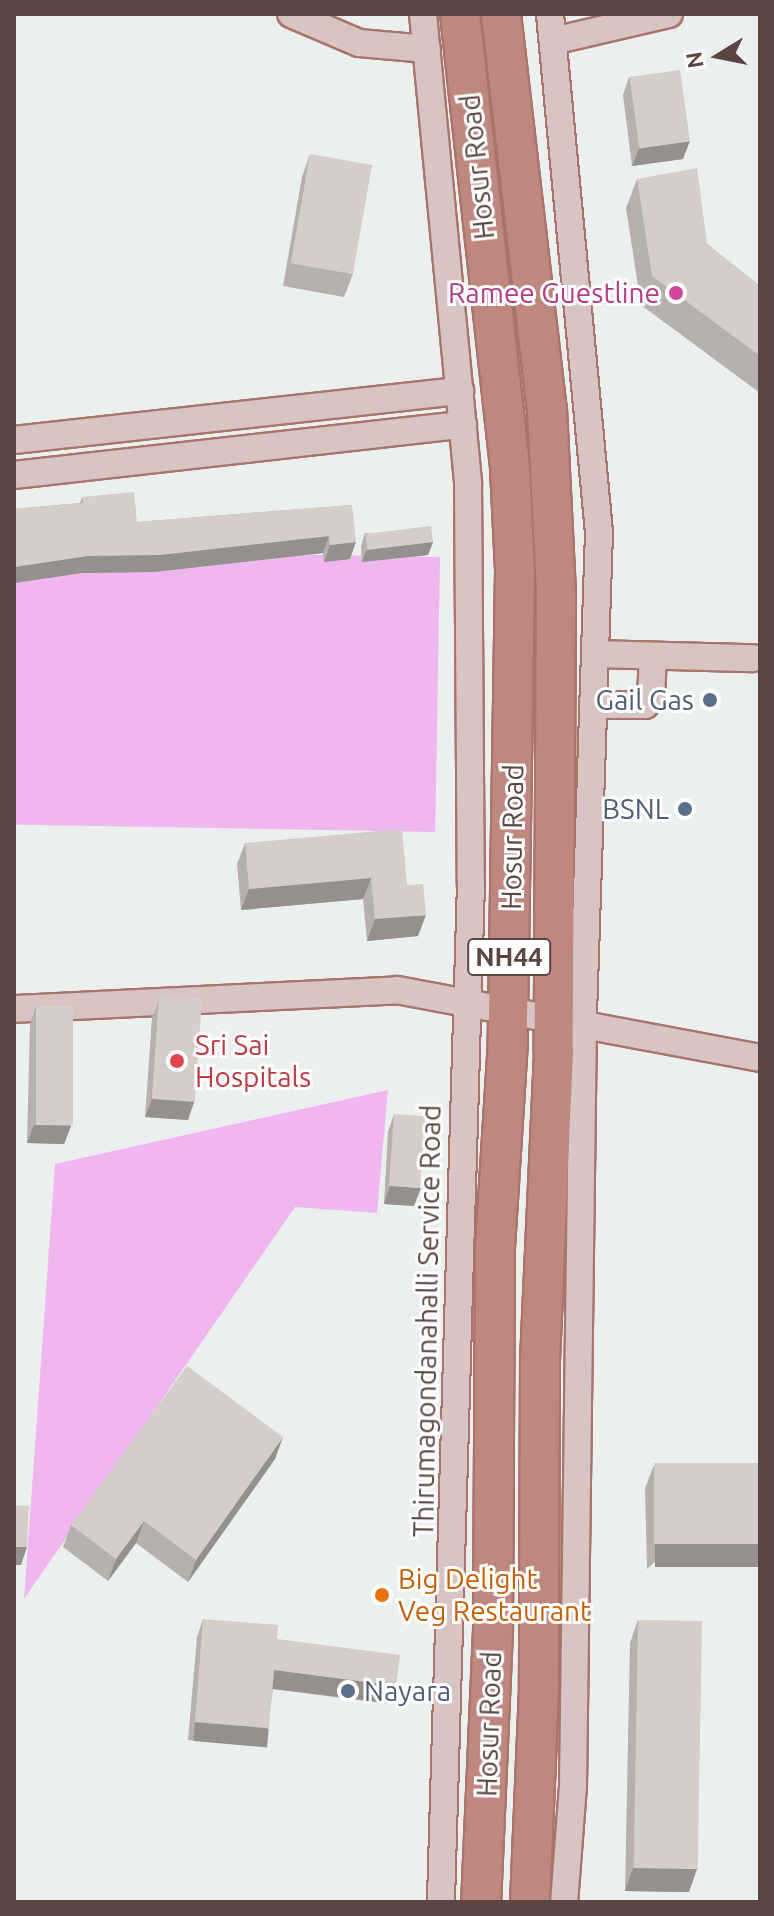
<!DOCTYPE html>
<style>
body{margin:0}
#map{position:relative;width:774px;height:1916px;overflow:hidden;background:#ebefee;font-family:Ubuntu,sans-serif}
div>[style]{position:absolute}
.green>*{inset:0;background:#f0b6f0;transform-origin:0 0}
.roads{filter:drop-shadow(2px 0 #aa746c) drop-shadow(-2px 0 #aa746c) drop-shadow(0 2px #aa746c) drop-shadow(0 -2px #aa746c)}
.minor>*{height:26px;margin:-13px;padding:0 13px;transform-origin:13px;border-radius:13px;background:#d7c5c4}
.highway>*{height:38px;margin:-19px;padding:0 19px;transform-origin:19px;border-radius:19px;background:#be8880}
.wall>*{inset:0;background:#b6b0ae}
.shaded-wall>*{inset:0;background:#94908d;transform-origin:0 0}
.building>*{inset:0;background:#d4cdca;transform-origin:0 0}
.dots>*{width:22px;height:22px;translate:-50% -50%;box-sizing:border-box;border:4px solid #fff;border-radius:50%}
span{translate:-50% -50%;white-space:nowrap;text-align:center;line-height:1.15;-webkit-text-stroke:6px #fff;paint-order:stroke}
.shield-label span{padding:2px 6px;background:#fff;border:2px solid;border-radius:6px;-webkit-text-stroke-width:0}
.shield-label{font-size:26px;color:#5a4543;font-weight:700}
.street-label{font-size:28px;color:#5a4543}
.hotel-label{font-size:28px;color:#b23c85}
.right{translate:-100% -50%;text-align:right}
.service-label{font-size:28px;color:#4e5e75}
.left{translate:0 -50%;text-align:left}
.health-label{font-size:28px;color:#be3a42}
.food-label{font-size:28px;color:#c56008}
.frame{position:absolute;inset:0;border:16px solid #5a4543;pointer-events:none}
.north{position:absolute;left:678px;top:16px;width:80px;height:80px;-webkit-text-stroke:6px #fff;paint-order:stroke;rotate:260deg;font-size:22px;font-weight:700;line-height:32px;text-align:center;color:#5a4543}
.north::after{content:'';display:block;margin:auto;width:28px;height:36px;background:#5a4543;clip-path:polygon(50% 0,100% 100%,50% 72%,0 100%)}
</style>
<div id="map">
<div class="green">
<i style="left:440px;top:557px;width:275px;height:427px;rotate:91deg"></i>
<i style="clip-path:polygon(388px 1090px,377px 1213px,295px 1207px,24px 1599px,55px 1164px)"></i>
</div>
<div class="roads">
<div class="minor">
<i style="left:291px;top:14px;width:74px;rotate:23.1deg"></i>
<i style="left:359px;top:43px;width:68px;rotate:5deg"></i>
<i style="left:423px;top:14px;width:471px;rotate:84.5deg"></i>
<i style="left:468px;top:483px;width:400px;rotate:89.6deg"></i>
<i style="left:471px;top:883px;width:1019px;rotate:91.69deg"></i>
<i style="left:550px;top:14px;width:520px;rotate:84.6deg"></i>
<i style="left:599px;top:532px;width:491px;rotate:91.9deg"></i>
<i style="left:583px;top:1023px;width:763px;rotate:90.75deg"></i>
<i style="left:573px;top:1786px;width:116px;rotate:94.4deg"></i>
<i style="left:553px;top:41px;width:119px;rotate:-13.1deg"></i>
<i style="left:14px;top:440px;width:449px;rotate:-6.3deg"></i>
<i style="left:14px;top:475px;width:452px;rotate:-6.4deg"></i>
<i style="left:595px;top:654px;width:158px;rotate:1.5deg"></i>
<i style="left:594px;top:705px;width:51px"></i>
<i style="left:645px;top:705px;width:10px;rotate:-53deg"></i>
<i style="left:651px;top:697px;width:41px;rotate:-87.2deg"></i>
<i style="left:14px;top:1009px;width:383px;rotate:-2.8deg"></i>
<i style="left:397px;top:990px;width:369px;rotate:10.6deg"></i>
</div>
<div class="highway">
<i style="left:460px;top:14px;width:457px;rotate:83.7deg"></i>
<i style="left:510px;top:468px;width:104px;rotate:87.2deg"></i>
<i style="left:515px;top:572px;width:469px;rotate:90.9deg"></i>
<i style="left:508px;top:1041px;width:208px;rotate:93.6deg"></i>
<i style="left:495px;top:1249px;width:381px;rotate:90.3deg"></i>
<i style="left:493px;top:1630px;width:272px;rotate:92.5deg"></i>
<i style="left:501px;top:14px;width:398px;rotate:83.4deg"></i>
<i style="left:547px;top:409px;width:186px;rotate:87.2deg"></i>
<i style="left:556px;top:595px;width:457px;rotate:90.3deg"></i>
<i style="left:554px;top:1052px;width:311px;rotate:92.6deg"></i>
<i style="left:540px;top:1363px;width:325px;rotate:90.2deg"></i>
<i style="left:539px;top:1688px;width:214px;rotate:92.4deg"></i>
</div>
</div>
<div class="wall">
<i style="clip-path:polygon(629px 77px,683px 159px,632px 166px,623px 95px)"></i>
<i style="clip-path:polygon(310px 154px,353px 274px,344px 297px,283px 286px,302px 177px)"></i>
<i style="clip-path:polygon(637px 179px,707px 244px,760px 286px,760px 393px,641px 305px,626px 208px)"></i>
<i style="clip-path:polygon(82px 497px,137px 522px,352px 505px,350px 559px,324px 562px,323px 553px,154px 572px,82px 573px,14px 583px,14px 509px,80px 503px)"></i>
<i style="clip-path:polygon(365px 533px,433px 542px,428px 555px,362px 562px,361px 546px)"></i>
<i style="clip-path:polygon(245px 843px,407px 885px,418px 936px,367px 941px,363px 899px,241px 910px,237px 864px)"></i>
<i style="clip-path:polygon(159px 1000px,194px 1102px,188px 1120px,145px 1117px,152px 1018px)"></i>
<i style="clip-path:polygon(36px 1006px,71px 1126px,64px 1144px,27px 1143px,30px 1024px)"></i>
<i style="clip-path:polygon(394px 1114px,414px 1206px,384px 1204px,388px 1132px)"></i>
<i style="clip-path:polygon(275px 1459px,188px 1582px,136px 1543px,108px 1581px,63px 1547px,71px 1525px)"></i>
<i style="clip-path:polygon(760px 1463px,647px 1569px,645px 1488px,654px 1465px)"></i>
<i style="clip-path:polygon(203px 1619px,396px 1686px,389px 1704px,273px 1689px,263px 1746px,188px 1740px,197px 1637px)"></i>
<i style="clip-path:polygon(638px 1620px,689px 1892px,625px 1891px,630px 1643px)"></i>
</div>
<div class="shaded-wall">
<i style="clip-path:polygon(690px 141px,683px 159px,632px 166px,639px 148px)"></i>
<i style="clip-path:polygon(329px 536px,323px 553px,154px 572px,82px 573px,14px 583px,14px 567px,88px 556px)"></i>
<i style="clip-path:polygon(356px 542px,350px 559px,324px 562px,330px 545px)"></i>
<i style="clip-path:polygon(433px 542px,428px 555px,362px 562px,367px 549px)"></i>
<i style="clip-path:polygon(371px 878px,363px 899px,241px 910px,249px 889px)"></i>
<i style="clip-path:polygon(426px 915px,418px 936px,367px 941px,375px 919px)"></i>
<i style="clip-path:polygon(152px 1099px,194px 1102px,188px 1120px,145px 1117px)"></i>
<i style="clip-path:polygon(34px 1125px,71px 1126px,64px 1144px,27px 1143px)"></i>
<i style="clip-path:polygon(390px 1186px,421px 1188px,414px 1206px,384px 1204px)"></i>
<i style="clip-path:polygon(283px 1437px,275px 1459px,188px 1582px,196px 1560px)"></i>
<i style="clip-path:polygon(144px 1521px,136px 1543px,108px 1581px,116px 1559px)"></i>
<i style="left:760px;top:1544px;width:23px;height:105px;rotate:90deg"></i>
<i style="clip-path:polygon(14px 1547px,27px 1547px,21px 1565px,14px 1565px)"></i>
<i style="left:274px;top:1670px;width:123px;height:19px;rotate:7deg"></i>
<i style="left:195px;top:1722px;width:74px;height:19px;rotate:5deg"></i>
<i style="clip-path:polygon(633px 1868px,697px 1869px,689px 1892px,625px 1891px)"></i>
</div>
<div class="building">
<i style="left:680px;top:70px;width:72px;height:51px;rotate:82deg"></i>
<i style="left:310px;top:154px;width:63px;height:111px;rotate:10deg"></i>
<i style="clip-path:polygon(697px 168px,707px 244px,760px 286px,760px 356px,652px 276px,637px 179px)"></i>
<i style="clip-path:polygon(134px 492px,137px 522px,352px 505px,356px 542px,330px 545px,329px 536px,160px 555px,88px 556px,14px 567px,14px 509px,83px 503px,82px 497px)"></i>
<i style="left:431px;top:526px;width:16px;height:66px;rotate:83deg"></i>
<i style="clip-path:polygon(402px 829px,407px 885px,423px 884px,426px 915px,375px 919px,371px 878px,249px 889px,245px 843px)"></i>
<i style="left:202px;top:998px;width:104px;height:43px;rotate:94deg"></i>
<i style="left:36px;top:1006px;width:37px;height:119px"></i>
<i style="left:394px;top:1114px;width:31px;height:72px;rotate:4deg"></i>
<i style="clip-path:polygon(187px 1366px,283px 1437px,196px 1560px,144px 1521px,116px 1559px,71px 1525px)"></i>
<i style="left:760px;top:1463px;width:81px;height:106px;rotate:90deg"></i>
<i style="clip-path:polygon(14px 1505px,29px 1506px,27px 1547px,14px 1547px)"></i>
<i style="clip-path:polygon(203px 1619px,278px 1625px,277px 1639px,400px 1655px,396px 1686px,274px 1670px,269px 1728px,195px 1722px)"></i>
<i style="left:638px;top:1620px;width:64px;height:248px;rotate:1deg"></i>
</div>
<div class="dots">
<i style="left:676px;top:293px;background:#d1479c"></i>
<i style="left:710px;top:700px;background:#5c6f8a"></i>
<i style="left:685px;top:809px;background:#5c6f8a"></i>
<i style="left:177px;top:1061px;background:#e0444e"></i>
<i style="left:382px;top:1595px;background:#e8710a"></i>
<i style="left:348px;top:1691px;background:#5c6f8a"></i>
</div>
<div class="shield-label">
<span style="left:509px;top:957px">NH44</span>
</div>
<div class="street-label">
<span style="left:477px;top:167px;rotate:-96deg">Hosur Road</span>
<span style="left:512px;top:837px;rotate:-89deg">Hosur Road</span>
<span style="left:427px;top:1321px;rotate:-89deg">Thirumagondanahalli Service Road</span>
<span style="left:489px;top:1724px;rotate:-88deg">Hosur Road</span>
</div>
<div class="hotel-label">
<span class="right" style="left:660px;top:293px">Ramee Guestline</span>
</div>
<div class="service-label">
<span class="right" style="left:694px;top:700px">Gail Gas</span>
<span class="right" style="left:669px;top:809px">BSNL</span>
<span class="left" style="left:364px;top:1691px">Nayara</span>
</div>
<div class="health-label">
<span class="left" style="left:195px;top:1061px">Sri Sai<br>Hospitals</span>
</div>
<div class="food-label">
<span class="left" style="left:398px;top:1595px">Big Delight<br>Veg Restaurant</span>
</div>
<div class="frame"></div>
<div class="north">N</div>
</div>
